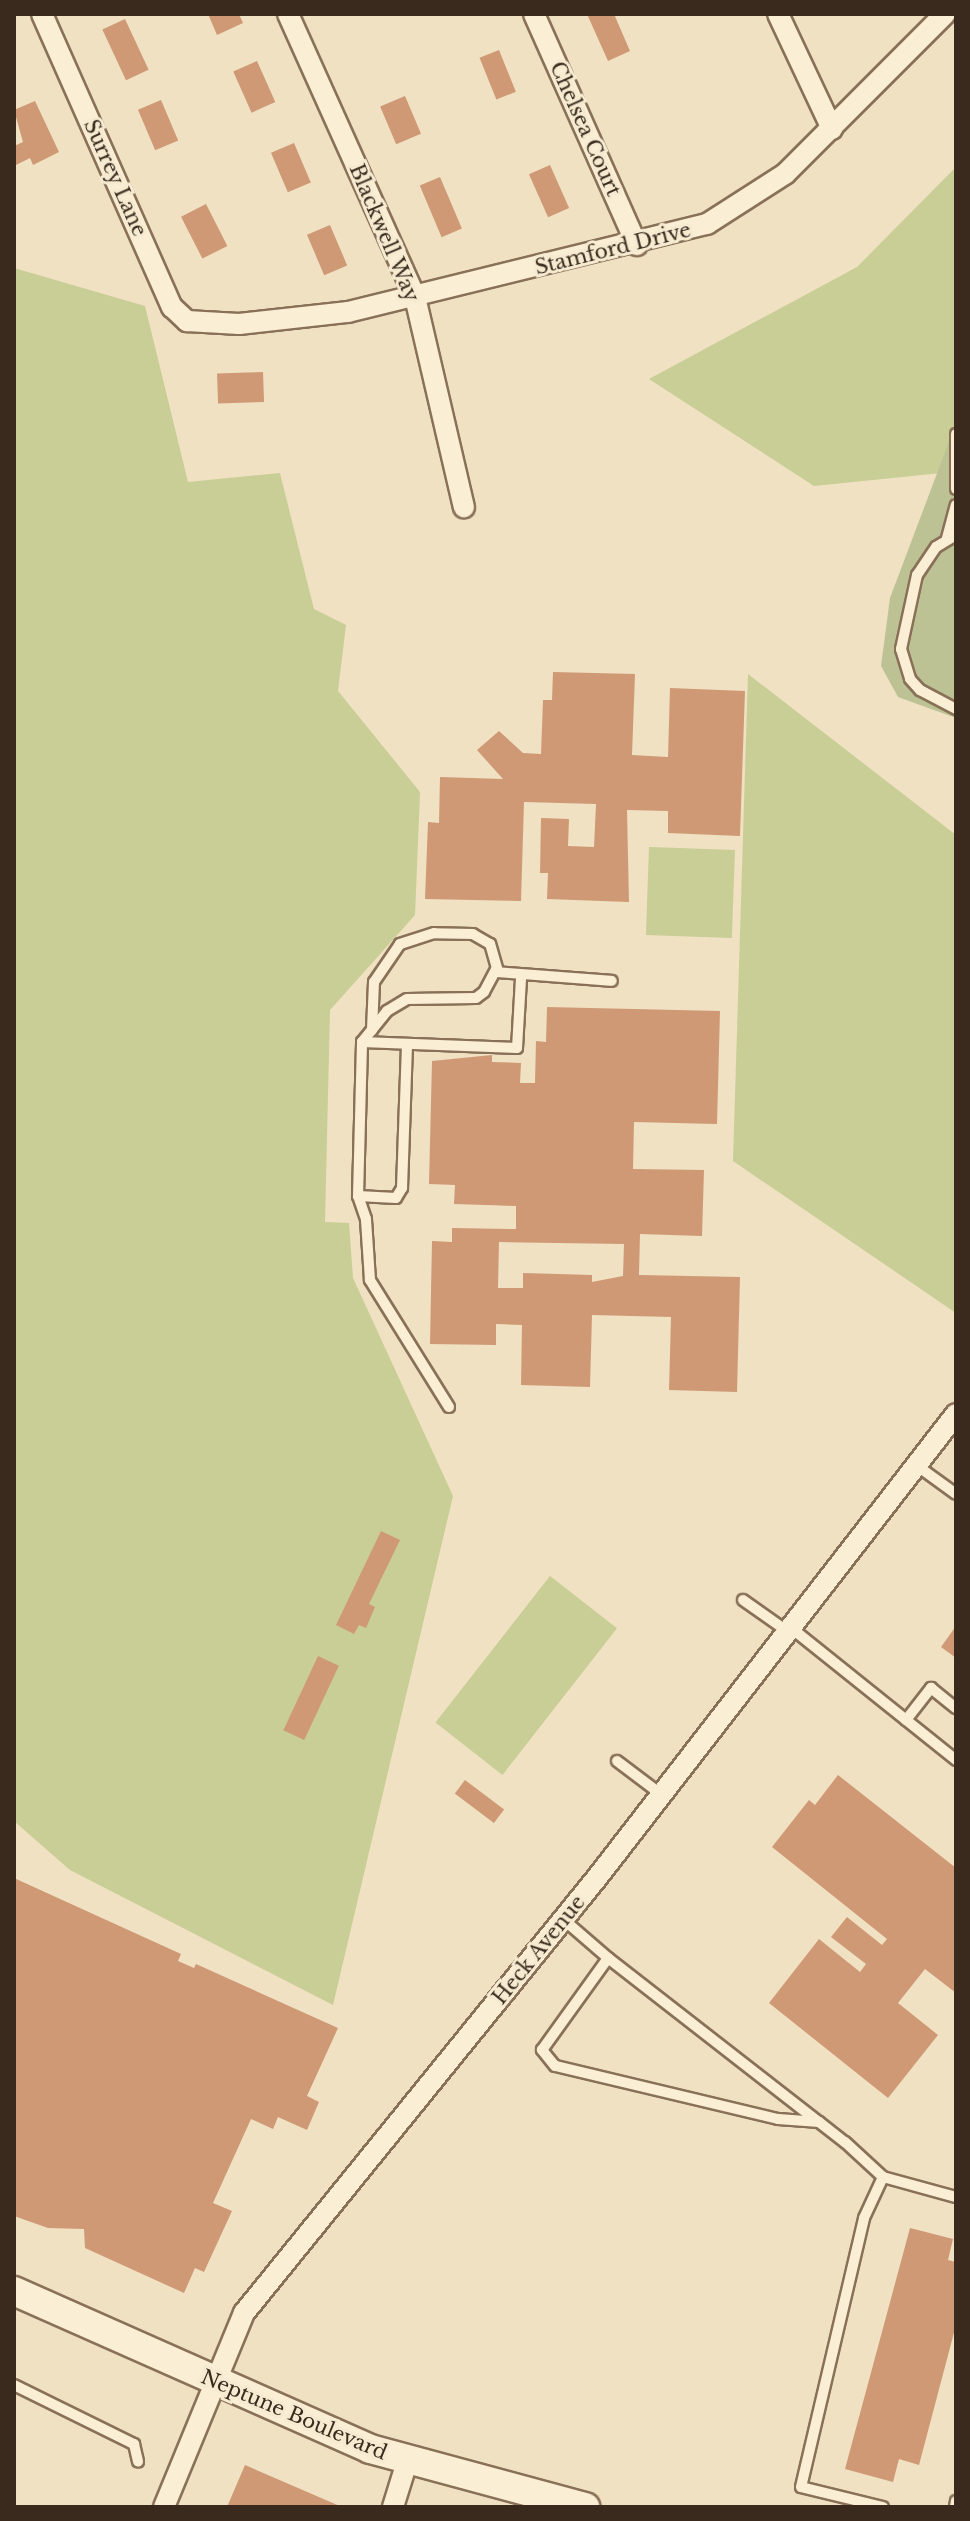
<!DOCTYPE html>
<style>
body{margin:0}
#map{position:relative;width:970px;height:2521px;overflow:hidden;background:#efe1c1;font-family:"Libre Baskerville",serif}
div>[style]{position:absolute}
.green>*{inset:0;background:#c8ce95;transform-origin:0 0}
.cemetery>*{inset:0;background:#bdc294}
.building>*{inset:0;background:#cf9976;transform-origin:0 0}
.roads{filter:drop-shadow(2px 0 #897158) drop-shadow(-2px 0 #897158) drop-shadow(0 2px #897158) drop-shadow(0 -2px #897158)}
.lane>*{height:10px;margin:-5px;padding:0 5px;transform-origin:5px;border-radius:5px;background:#faeed5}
.street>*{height:20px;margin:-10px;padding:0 10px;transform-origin:10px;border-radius:10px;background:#faeed5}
.secondary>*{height:28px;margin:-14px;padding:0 14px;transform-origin:14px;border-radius:14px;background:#faeed5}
span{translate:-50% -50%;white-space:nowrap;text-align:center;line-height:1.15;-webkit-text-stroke:6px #f6ebd1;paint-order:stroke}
.street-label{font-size:20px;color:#392a1d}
.frame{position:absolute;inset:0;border:16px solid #392a1d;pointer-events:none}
</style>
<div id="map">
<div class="green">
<i style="clip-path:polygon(956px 167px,956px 423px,941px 473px,814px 486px,649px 379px,857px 267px)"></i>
<i style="clip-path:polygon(14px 268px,145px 306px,188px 482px,280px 473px,314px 609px,346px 625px,338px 691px,420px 792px,415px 915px,330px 1010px,325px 1222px,349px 1223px,353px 1278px,453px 1496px,333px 2005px,70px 1870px,14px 1821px)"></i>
<i style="clip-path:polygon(748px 674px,956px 835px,956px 1313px,733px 1161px)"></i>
<i style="left:649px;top:847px;width:86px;height:88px;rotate:2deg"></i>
<i style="left:550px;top:1576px;width:85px;height:186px;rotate:38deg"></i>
</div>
<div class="cemetery">
<i style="clip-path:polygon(956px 423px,956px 718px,898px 697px,881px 666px,890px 598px)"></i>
</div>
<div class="building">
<i style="clip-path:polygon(208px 14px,239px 14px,243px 23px,217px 35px)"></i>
<i style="clip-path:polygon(587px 14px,614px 14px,630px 51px,608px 61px)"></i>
<i style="left:125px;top:19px;width:56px;height:25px;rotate:65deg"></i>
<i style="left:499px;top:50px;width:45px;height:21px;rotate:68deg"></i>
<i style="left:257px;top:61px;width:45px;height:26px;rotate:66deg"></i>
<i style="left:405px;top:96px;width:41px;height:27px;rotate:67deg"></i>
<i style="left:161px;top:100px;width:44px;height:25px;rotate:67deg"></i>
<i style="clip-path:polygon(35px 101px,59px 152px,33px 165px,30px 158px,14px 166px,14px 146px,23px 142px,14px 110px)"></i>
<i style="left:294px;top:143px;width:43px;height:25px;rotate:67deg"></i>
<i style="left:550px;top:165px;width:47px;height:23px;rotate:66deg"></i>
<i style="left:440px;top:177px;width:56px;height:22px;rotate:67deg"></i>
<i style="left:206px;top:204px;width:47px;height:28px;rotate:63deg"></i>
<i style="left:330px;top:225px;width:44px;height:25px;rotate:67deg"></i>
<i style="left:263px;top:372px;width:30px;height:46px;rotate:88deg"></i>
<i style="clip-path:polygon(553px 672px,635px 674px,632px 755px,668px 757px,670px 688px,745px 691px,740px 836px,668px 833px,668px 811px,627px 810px,629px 902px,547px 899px,548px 873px,540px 873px,541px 818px,569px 819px,568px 846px,594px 847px,596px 804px,524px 802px,521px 901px,425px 899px,428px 822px,439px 823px,440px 777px,503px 779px,477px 750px,499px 731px,523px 753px,541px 754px,543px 700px,552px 700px)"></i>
<i style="clip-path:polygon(evenodd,547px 1007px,720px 1011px,717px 1124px,634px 1122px,633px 1169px,704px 1170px,702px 1236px,640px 1234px,639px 1275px,740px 1277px,737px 1392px,669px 1390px,671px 1317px,592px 1315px,590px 1387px,521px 1385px,522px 1325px,496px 1324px,496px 1345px,430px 1344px,432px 1241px,452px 1242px,452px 1228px,516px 1229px,516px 1206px,454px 1204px,455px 1185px,429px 1184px,432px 1061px,492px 1055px,492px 1062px,521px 1063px,520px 1083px,535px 1083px,536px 1041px,546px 1042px,547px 1007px,499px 1242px,624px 1244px,623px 1276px,592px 1282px,592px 1275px,523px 1273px,523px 1288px,498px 1288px,499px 1242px)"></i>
<i style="clip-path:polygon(381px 1531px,400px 1540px,369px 1604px,375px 1607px,366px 1628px,359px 1625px,354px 1634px,336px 1625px)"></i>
<i style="clip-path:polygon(956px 1626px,956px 1658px,941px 1647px)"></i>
<i style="left:318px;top:1656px;width:23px;height:82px;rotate:25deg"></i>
<i style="clip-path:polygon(838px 1775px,956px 1868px,956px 1993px,925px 1969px,898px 2003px,938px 2035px,888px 2098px,769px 2003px,819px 1939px,860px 1972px,866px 1964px,831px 1937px,847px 1917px,882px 1945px,887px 1939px,772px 1847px,809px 1800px,815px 1805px)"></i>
<i style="left:465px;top:1780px;width:49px;height:17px;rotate:37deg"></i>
<i style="clip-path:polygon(14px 1878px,181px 1954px,178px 1961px,194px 1968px,196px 1964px,338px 2028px,307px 2096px,319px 2102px,307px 2130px,278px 2117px,273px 2129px,251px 2119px,213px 2203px,232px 2211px,204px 2272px,195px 2268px,184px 2293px,85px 2248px,84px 2229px,48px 2228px,14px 2216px)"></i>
<i style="clip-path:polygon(910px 2228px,953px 2239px,948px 2260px,956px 2262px,956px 2325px,919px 2465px,899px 2459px,893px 2482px,845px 2469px)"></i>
<i style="clip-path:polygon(245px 2465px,342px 2507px,227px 2507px)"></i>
</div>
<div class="roads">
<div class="lane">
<i style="left:956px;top:434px;width:55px;rotate:90deg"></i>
<i style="left:956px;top:535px;width:23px;rotate:149deg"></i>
<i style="left:936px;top:547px;width:34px;rotate:124deg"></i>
<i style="left:917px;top:575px;width:76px;rotate:102.2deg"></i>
<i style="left:901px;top:649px;width:31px;rotate:73deg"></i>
<i style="left:910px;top:679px;width:15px;rotate:48deg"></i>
<i style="left:920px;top:690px;width:41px;rotate:27.8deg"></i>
<i style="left:947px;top:538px;width:34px;rotate:-75deg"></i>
<i style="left:496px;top:972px;width:116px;rotate:4.4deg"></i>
<i style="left:362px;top:1042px;width:40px;rotate:-51deg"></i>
<i style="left:387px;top:1011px;width:23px;rotate:-31deg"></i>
<i style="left:407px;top:999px;width:69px;rotate:-0.8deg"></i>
<i style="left:476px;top:998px;width:10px;rotate:-37deg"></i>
<i style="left:484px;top:992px;width:27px;rotate:-62deg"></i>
<i style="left:497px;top:968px;width:25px;rotate:-106deg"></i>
<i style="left:490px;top:944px;width:20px;rotate:-150deg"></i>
<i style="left:473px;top:934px;width:39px;rotate:-179deg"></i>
<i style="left:434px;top:933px;width:36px;rotate:162deg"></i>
<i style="left:400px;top:944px;width:46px;rotate:124.4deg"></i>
<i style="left:374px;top:982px;width:48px;rotate:92.4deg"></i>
<i style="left:358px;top:1196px;width:38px;rotate:3deg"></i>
<i style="left:396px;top:1198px;width:12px;rotate:-59deg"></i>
<i style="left:402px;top:1188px;width:144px;rotate:-88deg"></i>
<i style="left:449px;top:1407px;width:150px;rotate:-121.9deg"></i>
<i style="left:370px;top:1280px;width:61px;rotate:-93.8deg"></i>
<i style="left:366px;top:1219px;width:24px;rotate:-109deg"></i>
<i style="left:358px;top:1196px;width:154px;rotate:-88.5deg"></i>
<i style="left:362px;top:1042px;width:155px;rotate:2.2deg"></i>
<i style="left:517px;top:1048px;width:70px;rotate:-86.7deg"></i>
<i style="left:916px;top:1465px;width:49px;rotate:35.9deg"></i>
<i style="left:743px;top:1600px;width:54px;rotate:35.2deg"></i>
<i style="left:790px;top:1627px;width:213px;rotate:38.7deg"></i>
<i style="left:906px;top:1720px;width:41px;rotate:-52deg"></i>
<i style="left:931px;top:1688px;width:32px;rotate:39deg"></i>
<i style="left:617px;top:1761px;width:56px;rotate:37.1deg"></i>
<i style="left:563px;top:1919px;width:60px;rotate:40.9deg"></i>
<i style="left:819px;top:2122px;width:41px;rotate:-175.8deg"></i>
<i style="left:778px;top:2119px;width:229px;rotate:-166.6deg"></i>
<i style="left:555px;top:2066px;width:21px;rotate:-129deg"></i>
<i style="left:542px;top:2050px;width:113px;rotate:-54.3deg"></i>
<i style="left:608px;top:1958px;width:267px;rotate:37.9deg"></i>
<i style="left:819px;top:2122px;width:33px;rotate:38deg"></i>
<i style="left:845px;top:2142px;width:52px;rotate:42.6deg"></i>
<i style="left:883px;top:2177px;width:76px;rotate:15.3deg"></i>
<i style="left:14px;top:2385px;width:134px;rotate:26.2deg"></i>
<i style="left:134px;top:2444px;width:18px;rotate:77deg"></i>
<i style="left:883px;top:2507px;width:84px;rotate:-166.3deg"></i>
<i style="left:801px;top:2487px;width:276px;rotate:-76.8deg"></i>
<i style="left:864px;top:2218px;width:45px;rotate:-65.1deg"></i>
<i style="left:955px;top:2507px;width:6px;rotate:-81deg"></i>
</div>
<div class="street">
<i style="left:42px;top:14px;width:321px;rotate:66.1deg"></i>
<i style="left:172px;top:307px;width:21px;rotate:43deg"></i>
<i style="left:187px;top:321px;width:52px;rotate:3.3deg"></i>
<i style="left:239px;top:324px;width:110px;rotate:-6.3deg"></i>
<i style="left:348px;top:312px;width:370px;rotate:-13.8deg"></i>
<i style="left:707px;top:224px;width:93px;rotate:-32.7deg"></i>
<i style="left:785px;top:174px;width:226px;rotate:-45deg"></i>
<i style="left:288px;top:14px;width:310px;rotate:65.8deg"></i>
<i style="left:415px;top:297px;width:216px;rotate:76.9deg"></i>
<i style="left:534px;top:14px;width:253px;rotate:66deg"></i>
<i style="left:778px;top:14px;width:127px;rotate:64.8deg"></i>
<i style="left:164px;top:2507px;width:210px;rotate:-67.6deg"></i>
<i style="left:244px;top:2313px;width:559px;rotate:-50.96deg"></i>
<i style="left:596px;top:1879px;width:588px;rotate:-52.25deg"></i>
<i style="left:393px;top:2507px;width:47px;rotate:-72.7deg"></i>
</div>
<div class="secondary">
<i style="left:14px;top:2291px;width:389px;rotate:23.9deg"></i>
<i style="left:370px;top:2449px;width:223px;rotate:15.1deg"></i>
</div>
</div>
<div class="street-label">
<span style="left:585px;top:129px;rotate:66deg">Chelsea Court</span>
<span style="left:115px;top:178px;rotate:66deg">Surrey Lane</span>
<span style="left:384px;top:233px;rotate:67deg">Blackwell Way</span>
<span style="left:613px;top:249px;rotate:-14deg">Stamford Drive</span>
<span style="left:539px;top:1950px;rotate:-51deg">Heck Avenue</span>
<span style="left:294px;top:2415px;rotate:23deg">Neptune Boulevard</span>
</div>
<div class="frame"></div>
</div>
